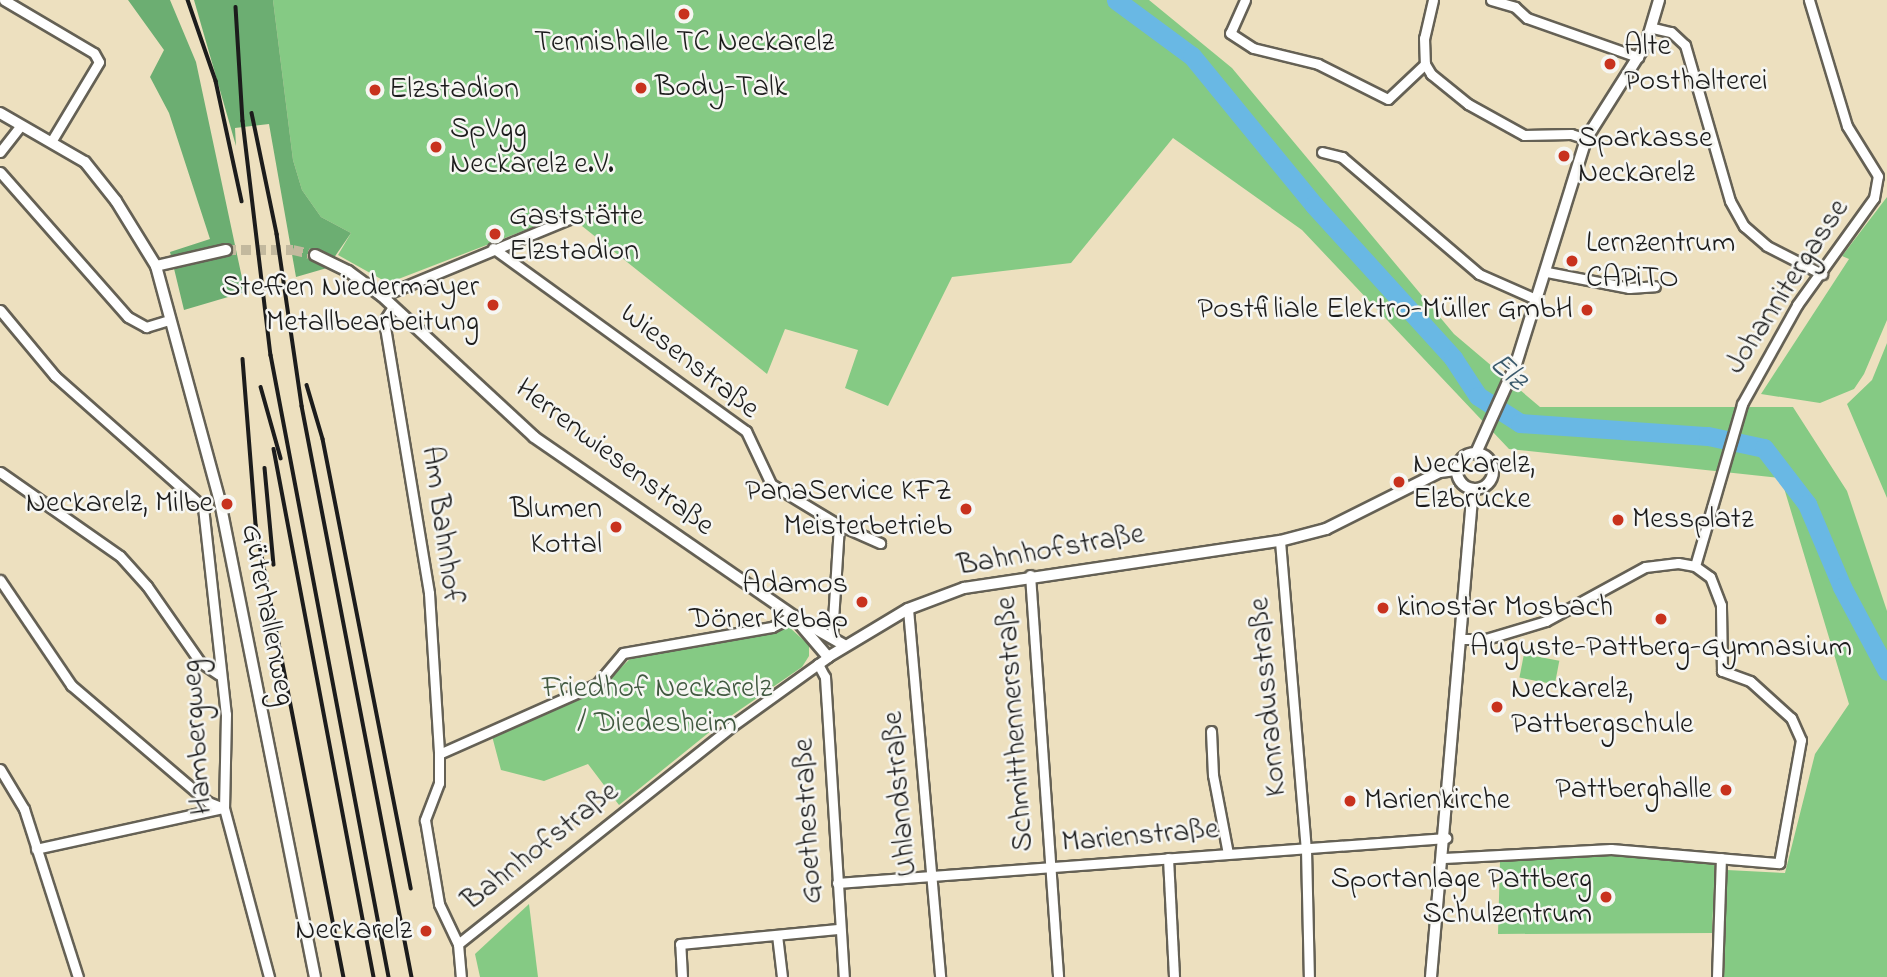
<!DOCTYPE html>
<meta charset="utf-8">
<style>
body{margin:0}
#map{position:relative;width:1887px;height:977px;overflow:hidden;background:#ede0bf;font-family:"Indie Flower",sans-serif}
div>[style]{position:absolute}
.green>*{inset:0;background:#85ca84;transform-origin:0 0}
.forest>*{inset:0;background:#6cae72}
.river>*{height:19px;margin:-9.5px;padding:0 9.5px;transform-origin:9.5px;border-radius:9.5px;background:#69b8e4}
.tertiary-tunnel>*{height:10px;margin-top:-5px;transform-origin:0;background:repeating-linear-gradient(90deg,#c3b99e 0 10px,transparent 0 15px)}
.roads{filter:drop-shadow(2px 0 #656155) drop-shadow(-2px 0 #656155) drop-shadow(0 2px #656155) drop-shadow(0 -2px #656155)}
.minor>*{height:9px;margin:-4.5px;padding:0 4.5px;transform-origin:4.5px;border-radius:4.5px;background:#fff}
.tertiary>*{height:10px;margin:-5px;padding:0 5px;transform-origin:5px;border-radius:5px;background:#fff}
.tertiary>.ring{margin:-5px;padding:0;box-sizing:content-box;background:none;border:10px solid #fff;border-radius:50%}
.rail>*{height:3.5px;margin:-1.75px;padding:0 1.75px;transform-origin:1.75px;border-radius:1.75px;background:#1c1c1c}
.dots>*{width:19px;height:19px;translate:-50% -50%;box-sizing:border-box;border:4px solid #f6f6f2;border-radius:50%}
span{translate:-50% -50%;white-space:nowrap;text-align:center;line-height:1.15;-webkit-text-stroke:5px #f6f6f2;paint-order:stroke}
.poi-label{font-size:30px;color:#1c1c1c}
.left{translate:0 -50%;text-align:left}
.right{translate:-100% -50%;text-align:right}
.street-label{font-size:30px;color:#1c1c1c}
.park-label{font-size:30px;color:#415940}
.water-label{font-size:32px;color:#3b5a6c;font-style:italic}
</style>
<div id="map">
<div class="green">
<i style="clip-path:polygon(273px 0,1149px 0,1232px 68px,1454px 334px,1540px 407px,1793px 407px,1847px 491px,1887px 611px,1887px 977px,1724px 977px,1727px 870px,1785px 873px,1815px 754px,1849px 704px,1781px 478px,1509px 449px,1302px 230px,1173px 138px,1071px 263px,952px 277px,888px 406px,845px 388px,858px 350px,785px 329px,767px 374px,567px 214px,388px 283px,338px 255px,351px 233px,321px 217px,302px 190px,293px 160px)"></i>
<i style="clip-path:polygon(1887px 197px,1887px 320px,1864px 374px,1854px 389px,1820px 403px,1761px 394px,1849px 259px,1842px 256px)"></i>
<i style="clip-path:polygon(1887px 343px,1887px 498px,1847px 404px,1872px 380px)"></i>
<i style="clip-path:polygon(789px 627px,809px 645px,809px 656px,802px 667px,722px 722px,619px 805px,588px 764px,544px 781px,501px 770px,492px 736px,602px 686px,634px 655px)"></i>
<i style="left:1524px;top:654px;width:36px;height:24px;rotate:11deg"></i>
<i style="clip-path:polygon(1611px 853px,1715px 861px,1712px 933px,1498px 934px,1500px 861px)"></i>
<i style="clip-path:polygon(529px 904px,538px 977px,480px 977px,475px 954px)"></i>
</div>
<div class="forest">
<i style="clip-path:polygon(128px 0,170px 0,196px 62px,245px 292px,184px 310px,170px 252px,210px 239px,169px 113px,150px 77px,164px 50px)"></i>
<i style="clip-path:polygon(194px 0,273px 0,293px 160px,302px 190px,321px 217px,351px 233px,327px 268px,296px 277px,269px 124px,235px 128px,236px 146px)"></i>
</div>
<div class="river">
<i style="left:1116px;top:0;width:94px;rotate:36.4deg"></i>
<i style="left:1192px;top:56px;width:193px;rotate:50.7deg"></i>
<i style="left:1314px;top:205px;width:207px;rotate:47.7deg"></i>
<i style="left:1453px;top:358px;width:45px;rotate:56.7deg"></i>
<i style="left:1478px;top:396px;width:50px;rotate:32.7deg"></i>
<i style="left:1520px;top:423px;width:188px;rotate:4deg"></i>
<i style="left:1708px;top:436px;width:57px;rotate:12.1deg"></i>
<i style="left:1764px;top:448px;width:71px;rotate:52.5deg"></i>
<i style="left:1807px;top:504px;width:90px;rotate:67.1deg"></i>
<i style="left:1842px;top:587px;width:95px;rotate:61.8deg"></i>
</div>
<div class="tertiary-tunnel">
<i style="left:226px;top:250px;width:67px"></i>
<i style="left:293px;top:250px;width:23px;rotate:13deg"></i>
</div>
<div class="roads">
<div class="minor">
<i style="left:4px;top:0;width:104px;rotate:30.5deg"></i>
<i style="left:94px;top:53px;width:10px;rotate:61deg"></i>
<i style="left:99px;top:62px;width:93px;rotate:121deg"></i>
<i style="left:1245px;top:0;width:36px;rotate:114deg"></i>
<i style="left:1230px;top:33px;width:27px;rotate:33deg"></i>
<i style="left:1253px;top:48px;width:67px;rotate:13.8deg"></i>
<i style="left:1318px;top:64px;width:78px;rotate:26.6deg"></i>
<i style="left:1388px;top:99px;width:51px;rotate:-43.4deg"></i>
<i style="left:1433px;top:0;width:39px;rotate:103deg"></i>
<i style="left:1424px;top:38px;width:26px;rotate:88deg"></i>
<i style="left:1425px;top:64px;width:12px;rotate:59deg"></i>
<i style="left:1431px;top:74px;width:48px;rotate:39deg"></i>
<i style="left:1468px;top:104px;width:64px;rotate:29deg"></i>
<i style="left:1524px;top:135px;width:47px;rotate:-1.2deg"></i>
<i style="left:1571px;top:134px;width:16px;rotate:18deg"></i>
<i style="left:1491px;top:0;width:25px;rotate:16deg"></i>
<i style="left:1515px;top:7px;width:16px;rotate:43deg"></i>
<i style="left:1527px;top:18px;width:118px;rotate:19.4deg"></i>
<i style="left:1653px;top:28px;width:18px;rotate:13deg"></i>
<i style="left:1671px;top:32px;width:19px;rotate:43deg"></i>
<i style="left:1685px;top:45px;width:162px;rotate:73.9deg"></i>
<i style="left:1730px;top:201px;width:29px;rotate:61deg"></i>
<i style="left:1744px;top:226px;width:30px;rotate:41deg"></i>
<i style="left:1767px;top:246px;width:62px;rotate:27deg"></i>
<i style="left:0;top:152px;width:34px;rotate:-52deg"></i>
<i style="left:1322px;top:152px;width:21px;rotate:14deg"></i>
<i style="left:1342px;top:157px;width:180px;rotate:40.5deg"></i>
<i style="left:1479px;top:274px;width:64px;rotate:23.8deg"></i>
<i style="left:0;top:172px;width:193px;rotate:48.6deg"></i>
<i style="left:128px;top:317px;width:21px;rotate:29deg"></i>
<i style="left:146px;top:327px;width:24px;rotate:-17deg"></i>
<i style="left:493px;top:248px;width:312px;rotate:35.9deg"></i>
<i style="left:746px;top:431px;width:59px;rotate:64.7deg"></i>
<i style="left:771px;top:484px;width:79px;rotate:31.1deg"></i>
<i style="left:839px;top:525px;width:110px;rotate:93.6deg"></i>
<i style="left:1547px;top:272px;width:84px;rotate:11deg"></i>
<i style="left:1629px;top:288px;width:26px;rotate:-4deg"></i>
<i style="left:382px;top:296px;width:202px;rotate:-22.4deg"></i>
<i style="left:393px;top:307px;width:17px;rotate:123deg"></i>
<i style="left:384px;top:321px;width:276px;rotate:80.6deg"></i>
<i style="left:429px;top:593px;width:161px;rotate:86.4deg"></i>
<i style="left:439px;top:754px;width:29px;rotate:90deg"></i>
<i style="left:439px;top:783px;width:40px;rotate:111deg"></i>
<i style="left:425px;top:820px;width:85px;rotate:80.5deg"></i>
<i style="left:439px;top:904px;width:44px;rotate:64.6deg"></i>
<i style="left:458px;top:944px;width:33px;rotate:85deg"></i>
<i style="left:0;top:310px;width:86px;rotate:50.2deg"></i>
<i style="left:55px;top:376px;width:198px;rotate:41.5deg"></i>
<i style="left:0;top:472px;width:146px;rotate:35deg"></i>
<i style="left:120px;top:556px;width:40px;rotate:48deg"></i>
<i style="left:147px;top:586px;width:93px;rotate:55.1deg"></i>
<i style="left:200px;top:662px;width:23px;rotate:34deg"></i>
<i style="left:203px;top:507px;width:208px;rotate:83.7deg"></i>
<i style="left:226px;top:714px;width:94px;rotate:91.2deg"></i>
<i style="left:224px;top:808px;width:175px;rotate:75.1deg"></i>
<i style="left:839px;top:525px;width:45px;rotate:23.7deg"></i>
<i style="left:1280px;top:541px;width:309px;rotate:85.2deg"></i>
<i style="left:1306px;top:849px;width:128px;rotate:88.7deg"></i>
<i style="left:1695px;top:566px;width:169px;rotate:-73.8deg"></i>
<i style="left:1742px;top:404px;width:113px;rotate:-60.9deg"></i>
<i style="left:1797px;top:305px;width:132px;rotate:-54.3deg"></i>
<i style="left:1874px;top:198px;width:22px;rotate:-80deg"></i>
<i style="left:1878px;top:176px;width:59px;rotate:-121.8deg"></i>
<i style="left:1847px;top:126px;width:132px;rotate:-106.8deg"></i>
<i style="left:1030px;top:575px;width:403px;rotate:86deg"></i>
<i style="left:0;top:580px;width:127px;rotate:55.9deg"></i>
<i style="left:71px;top:685px;width:180px;rotate:40.5deg"></i>
<i style="left:208px;top:802px;width:17px;rotate:21deg"></i>
<i style="left:908px;top:609px;width:369px;rotate:85deg"></i>
<i style="left:818px;top:664px;width:15px;rotate:62deg"></i>
<i style="left:825px;top:677px;width:301px;rotate:86.4deg"></i>
<i style="left:1211px;top:731px;width:44px;rotate:87.4deg"></i>
<i style="left:1213px;top:775px;width:80px;rotate:79.2deg"></i>
<i style="left:439px;top:754px;width:173px;rotate:-23.9deg"></i>
<i style="left:597px;top:684px;width:40px;rotate:-50deg"></i>
<i style="left:623px;top:653px;width:151px;rotate:-9.9deg"></i>
<i style="left:772px;top:627px;width:24px;rotate:-28deg"></i>
<i style="left:0;top:769px;width:47px;rotate:59deg"></i>
<i style="left:24px;top:809px;width:176px;rotate:72.2deg"></i>
<i style="left:36px;top:849px;width:190px;rotate:-12.4deg"></i>
<i style="left:1168px;top:858px;width:119px;rotate:87.1deg"></i>
<i style="left:1444px;top:858px;width:167px;rotate:-3.1deg"></i>
<i style="left:1611px;top:849px;width:169px;rotate:4.8deg"></i>
<i style="left:1779px;top:863px;width:125px;rotate:-79.9deg"></i>
<i style="left:1801px;top:740px;width:24px;rotate:-114deg"></i>
<i style="left:1791px;top:718px;width:55px;rotate:-137.9deg"></i>
<i style="left:1750px;top:681px;width:30px;rotate:-160deg"></i>
<i style="left:1722px;top:671px;width:66px;rotate:-90.9deg"></i>
<i style="left:1721px;top:605px;width:30px;rotate:-111deg"></i>
<i style="left:1710px;top:577px;width:19px;rotate:-144deg"></i>
<i style="left:1695px;top:566px;width:17px;rotate:-170deg"></i>
<i style="left:1678px;top:563px;width:33px;rotate:173deg"></i>
<i style="left:1645px;top:567px;width:113px;rotate:151.4deg"></i>
<i style="left:1546px;top:621px;width:63px;rotate:163.3deg"></i>
<i style="left:1486px;top:639px;width:23px;rotate:180deg"></i>
<i style="left:837px;top:883px;width:611px;rotate:-4.23deg"></i>
<i style="left:777px;top:935px;width:42px;rotate:83.2deg"></i>
<i style="left:458px;top:944px;width:350px;rotate:-38.5deg"></i>
<i style="left:732px;top:726px;width:118px;rotate:-35.7deg"></i>
<i style="left:682px;top:977px;width:33px;rotate:-93deg"></i>
<i style="left:680px;top:944px;width:161px;rotate:-5.4deg"></i>
<i style="left:1717px;top:977px;width:119px;rotate:-88.1deg"></i>
</div>
<div class="tertiary">
<i style="left:0;top:113px;width:98px;rotate:30deg"></i>
<i style="left:85px;top:162px;width:50px;rotate:51.5deg"></i>
<i style="left:116px;top:201px;width:76px;rotate:58.4deg"></i>
<i style="left:156px;top:266px;width:245px;rotate:74.8deg"></i>
<i style="left:220px;top:502px;width:484px;rotate:78.7deg"></i>
<i style="left:315px;top:255px;width:37px;rotate:26deg"></i>
<i style="left:348px;top:271px;width:42px;rotate:36.3deg"></i>
<i style="left:382px;top:296px;width:207px;rotate:42.8deg"></i>
<i style="left:534px;top:437px;width:315px;rotate:34.6deg"></i>
<i style="left:793px;top:616px;width:59px;rotate:29.6deg"></i>
<i style="left:156px;top:266px;width:72px;rotate:-12.9deg"></i>
<i style="left:1476px;top:453px;width:98px;rotate:-65.8deg"></i>
<i style="left:1516px;top:364px;width:236px;rotate:-72.7deg"></i>
<i style="left:1586px;top:139px;width:112px;rotate:-57.7deg"></i>
<i style="left:1646px;top:44px;width:46px;rotate:-73.5deg"></i>
<i class="ring" style="left:1457px;top:453px;width:26px;height:26px"></i>
<i style="left:793px;top:616px;width:54px;rotate:49.5deg"></i>
<i style="left:828px;top:657px;width:93px;rotate:-31deg"></i>
<i style="left:908px;top:609px;width:60px;rotate:-20.6deg"></i>
<i style="left:964px;top:588px;width:319px;rotate:-8.5deg"></i>
<i style="left:1280px;top:541px;width:48px;rotate:-14.6deg"></i>
<i style="left:1326px;top:529px;width:127px;rotate:-26.6deg"></i>
<i style="left:1440px;top:472px;width:16px;rotate:-7deg"></i>
<i style="left:1431px;top:977px;width:490px;rotate:-85.1deg"></i>
</div>
</div>
<div class="rail">
<i style="left:188px;top:0;width:86px;rotate:70.9deg"></i>
<i style="left:216px;top:81px;width:123px;rotate:77.8deg"></i>
<i style="left:236px;top:7px;width:114px;rotate:86.5deg"></i>
<i style="left:243px;top:121px;width:236px;rotate:83.2deg"></i>
<i style="left:271px;top:355px;width:633px;rotate:79.26deg"></i>
<i style="left:252px;top:113px;width:124px;rotate:78.3deg"></i>
<i style="left:277px;top:234px;width:174px;rotate:81.7deg"></i>
<i style="left:302px;top:406px;width:581px;rotate:79.1deg"></i>
<i style="left:243px;top:359px;width:167px;rotate:85.5deg"></i>
<i style="left:256px;top:525px;width:460px;rotate:79deg"></i>
<i style="left:307px;top:385px;width:56px;rotate:73.5deg"></i>
<i style="left:323px;top:439px;width:458px;rotate:78.9deg"></i>
<i style="left:261px;top:387px;width:74px;rotate:74.3deg"></i>
<i style="left:274px;top:449px;width:537px;rotate:79.28deg"></i>
<i style="left:265px;top:468px;width:97px;rotate:84.7deg"></i>
</div>
<div class="dots">
<i style="left:684px;top:14px;background:#c8321e"></i>
<i style="left:1610px;top:64px;background:#c8321e"></i>
<i style="left:641px;top:88px;background:#c8321e"></i>
<i style="left:375px;top:90px;background:#c8321e"></i>
<i style="left:436px;top:147px;background:#c8321e"></i>
<i style="left:1564px;top:156px;background:#c8321e"></i>
<i style="left:495px;top:234px;background:#c8321e"></i>
<i style="left:1572px;top:261px;background:#c8321e"></i>
<i style="left:493px;top:305px;background:#c8321e"></i>
<i style="left:1587px;top:310px;background:#c8321e"></i>
<i style="left:1399px;top:482px;background:#c8321e"></i>
<i style="left:227px;top:504px;background:#c8321e"></i>
<i style="left:966px;top:509px;background:#c8321e"></i>
<i style="left:1618px;top:520px;background:#c8321e"></i>
<i style="left:616px;top:527px;background:#c8321e"></i>
<i style="left:862px;top:602px;background:#c8321e"></i>
<i style="left:1383px;top:608px;background:#c8321e"></i>
<i style="left:1661px;top:619px;background:#c8321e"></i>
<i style="left:1497px;top:707px;background:#c8321e"></i>
<i style="left:1726px;top:790px;background:#c8321e"></i>
<i style="left:1350px;top:801px;background:#c8321e"></i>
<i style="left:1606px;top:897px;background:#c8321e"></i>
<i style="left:426px;top:931px;background:#c8321e"></i>
</div>
<div class="poi-label">
<span style="left:684px;top:43px">Tennishalle TC Neckarelz</span>
<span class="left" style="left:1624px;top:64px">Alte<br>Posthalterei</span>
<span class="left" style="left:655px;top:88px">Body-Talk</span>
<span class="left" style="left:389px;top:90px">Elzstadion</span>
<span class="left" style="left:450px;top:147px">SpVgg<br>Neckarelz e.V.</span>
<span class="left" style="left:1578px;top:156px">Sparkasse<br>Neckarelz</span>
<span class="left" style="left:509px;top:234px">Gaststätte<br>Elzstadion</span>
<span class="left" style="left:1586px;top:261px">Lernzentrum<br>CAPiTO</span>
<span class="right" style="left:479px;top:305px">Steffen Niedermayer<br>Metallbearbeitung</span>
<span class="right" style="left:1573px;top:310px">Postfiliale Elektro-Müller GmbH</span>
<span class="left" style="left:1413px;top:482px">Neckarelz,<br>Elzbrücke</span>
<span class="right" style="left:952px;top:509px">PanaService KFZ<br>Meisterbetrieb</span>
<span class="right" style="left:213px;top:504px">Neckarelz, Milbe</span>
<span class="right" style="left:602px;top:527px">Blumen<br>Kottal</span>
<span class="left" style="left:1632px;top:520px">Messplatz</span>
<span class="right" style="left:848px;top:602px">Adamos<br>Döner Kebap</span>
<span class="left" style="left:1397px;top:608px">kinostar Mosbach</span>
<span style="left:1661px;top:648px">Auguste-Pattberg-Gymnasium</span>
<span class="left" style="left:1511px;top:707px">Neckarelz,<br>Pattbergschule</span>
<span class="right" style="left:1712px;top:790px">Pattberghalle</span>
<span class="left" style="left:1364px;top:801px">Marienkirche</span>
<span class="right" style="left:1592px;top:897px">Sportanlage Pattberg<br>Schulzentrum</span>
<span class="right" style="left:412px;top:931px">Neckarelz</span>
</div>
<div class="street-label">
<span style="left:1788px;top:287px;rotate:-57deg">Johannitergasse</span>
<span style="left:689px;top:362px;rotate:38deg">Wiesenstraße</span>
<span style="left:614px;top:458px;rotate:37deg">Herrenwiesenstraße</span>
<span style="left:441px;top:525px;rotate:82deg">Am Bahnhof</span>
<span style="left:1051px;top:551px;rotate:-10deg">Bahnhofstraße</span>
<span style="left:267px;top:615px;rotate:79deg">Güterhallenweg</span>
<span style="left:1269px;top:697px;rotate:-95deg">Konradusstraße</span>
<span style="left:1016px;top:724px;rotate:-94deg">Schmitthennerstraße</span>
<span style="left:198px;top:737px;rotate:-94deg">Hambergweg</span>
<span style="left:901px;top:794px;rotate:-95deg">Uhlandstraße</span>
<span style="left:809px;top:821px;rotate:-93deg">Goethestraße</span>
<span style="left:1140px;top:837px;rotate:-5deg">Marienstraße</span>
<span style="left:541px;top:847px;rotate:-38deg">Bahnhofstraße</span>
</div>
<div class="park-label">
<span style="left:657px;top:706px">Friedhof Neckarelz<br>/ Diedesheim</span>
</div>
<div class="water-label">
<span style="left:1507px;top:373px;rotate:43deg">Elz</span>
</div>
</div>
